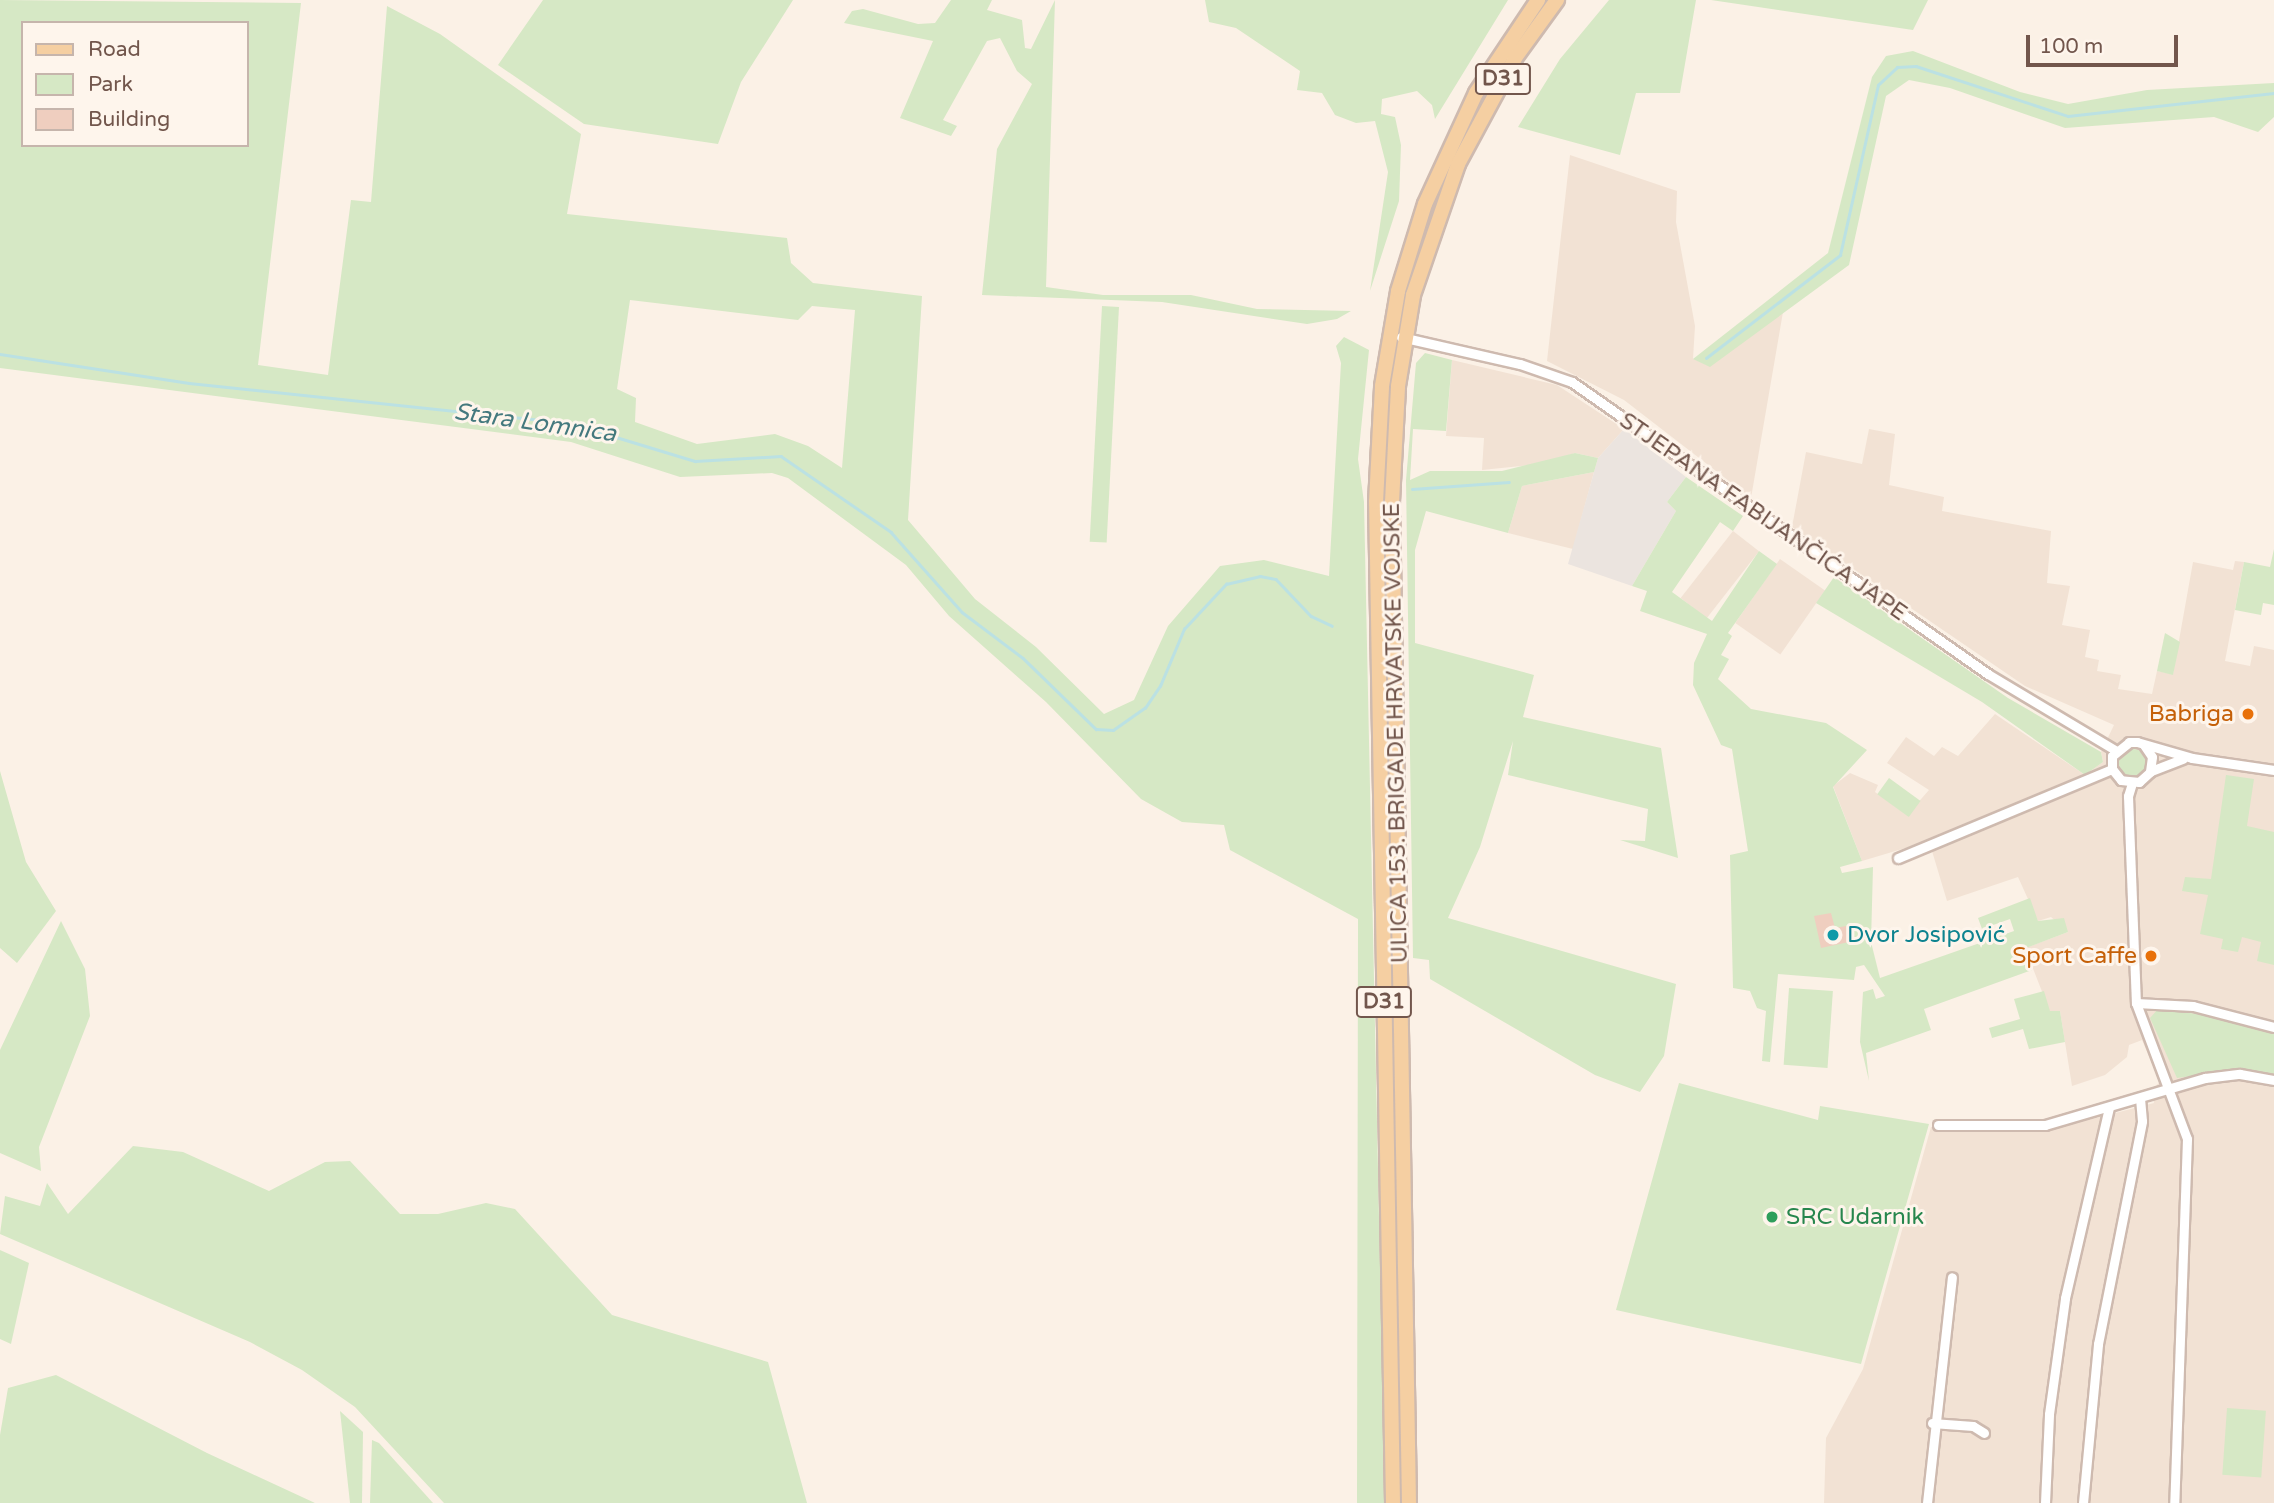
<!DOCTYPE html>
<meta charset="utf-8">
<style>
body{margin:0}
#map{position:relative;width:2274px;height:1503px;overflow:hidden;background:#fbf1e6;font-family:"Varela Round",sans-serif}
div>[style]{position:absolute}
.residential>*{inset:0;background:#f2e2d4;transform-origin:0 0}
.industrial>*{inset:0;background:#ebe4df}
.green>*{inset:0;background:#d6e8c5;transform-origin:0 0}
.round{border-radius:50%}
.stream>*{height:2.5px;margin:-1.25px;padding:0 1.25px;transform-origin:1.25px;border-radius:1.25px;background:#bbe1e3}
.building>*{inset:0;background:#efcebf}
.roads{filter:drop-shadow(2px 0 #cebaaf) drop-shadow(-2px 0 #cebaaf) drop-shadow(0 2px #cebaaf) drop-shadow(0 -2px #cebaaf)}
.street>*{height:9px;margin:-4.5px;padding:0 4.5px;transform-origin:4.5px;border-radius:4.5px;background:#fff}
.primary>*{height:14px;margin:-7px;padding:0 7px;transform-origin:7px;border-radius:7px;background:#f5cfa2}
.dots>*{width:19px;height:19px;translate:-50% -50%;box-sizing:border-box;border:4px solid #fef5ec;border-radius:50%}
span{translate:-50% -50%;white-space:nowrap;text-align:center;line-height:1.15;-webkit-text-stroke:6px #fef5ec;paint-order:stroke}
.shield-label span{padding:2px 5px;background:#fef5ec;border:2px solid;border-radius:5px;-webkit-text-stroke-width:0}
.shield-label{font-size:21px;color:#72564c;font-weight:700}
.street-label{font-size:23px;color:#72564c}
.food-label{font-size:23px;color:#c56008}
.right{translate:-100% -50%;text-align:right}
.culture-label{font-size:23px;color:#0d838f}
.left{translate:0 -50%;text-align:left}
.leisure-label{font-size:23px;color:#27864d}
.water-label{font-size:24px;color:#44797e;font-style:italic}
.legend{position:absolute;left:21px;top:21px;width:228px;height:126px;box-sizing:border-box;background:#fef5ec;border:2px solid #c6b5ac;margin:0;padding:9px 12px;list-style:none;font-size:21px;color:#72564c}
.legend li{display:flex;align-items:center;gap:14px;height:35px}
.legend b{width:35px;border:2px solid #c6b5ac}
.scale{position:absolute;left:2026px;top:35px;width:152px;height:32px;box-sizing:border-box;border:4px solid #72564c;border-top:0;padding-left:9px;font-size:21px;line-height:24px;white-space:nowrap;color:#72564c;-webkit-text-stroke:5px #fef5ec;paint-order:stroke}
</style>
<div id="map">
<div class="residential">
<i style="clip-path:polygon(1570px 155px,1677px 191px,1676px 222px,1695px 326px,1693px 359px,1747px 336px,1783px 312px,1751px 498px,1624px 400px,1547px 361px)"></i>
<i style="clip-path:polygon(1452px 360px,1557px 385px,1624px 429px,1598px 458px,1575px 453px,1542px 464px,1482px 470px,1484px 438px,1446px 436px)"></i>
<i style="clip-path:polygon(1869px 429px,1895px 434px,1889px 485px,1944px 497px,1942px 511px,2051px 531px,2047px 583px,2070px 586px,2062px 625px,2090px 630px,2085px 657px,2099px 660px,2097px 671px,2121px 675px,2118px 689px,2152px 694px,2157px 671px,2173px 674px,2193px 562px,2233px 570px,2235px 561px,2244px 562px,2225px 661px,2250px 666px,2254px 646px,2274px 650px,2274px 1503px,1824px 1503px,1826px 1438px,1863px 1369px,1931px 1127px,2061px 1127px,2154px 1103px,2151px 1090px,2160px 1082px,2142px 1040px,2129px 1045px,2127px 1057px,2105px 1075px,2072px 1086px,2060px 1011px,2050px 1012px,2025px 948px,2068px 932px,2051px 917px,2038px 921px,2018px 877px,1947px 901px,1929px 841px,1862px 861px,1833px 786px,1850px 773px,1878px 785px,1875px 792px,1907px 815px,1929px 790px,1887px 763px,1906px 737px,1934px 756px,1942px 747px,1958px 756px,1995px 714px,2085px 775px,2103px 762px,2101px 752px,2114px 725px,2025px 686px,1792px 527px,1806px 452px,1862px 464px)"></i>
<i style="clip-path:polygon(1594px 472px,1573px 549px,1508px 533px,1522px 486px)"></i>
<i style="left:1733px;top:531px;width:33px;height:85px;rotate:38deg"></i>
<i style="left:1780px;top:559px;width:55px;height:78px;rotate:35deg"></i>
</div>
<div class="industrial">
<i style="clip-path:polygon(1624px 429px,1686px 477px,1667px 502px,1676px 511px,1632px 586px,1568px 564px,1598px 458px)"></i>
</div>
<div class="green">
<i style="clip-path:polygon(evenodd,0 0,301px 3px,258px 365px,328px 375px,351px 200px,371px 202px,387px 6px,440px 34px,581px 134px,567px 214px,787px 238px,791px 263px,813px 283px,922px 296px,908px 520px,975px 599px,1036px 647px,1104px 714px,1134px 700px,1168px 626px,1220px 566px,1264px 560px,1329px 576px,1341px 363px,1336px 346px,1344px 337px,1369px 350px,1358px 459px,1364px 502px,1385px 1503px,1357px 1503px,1358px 919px,1230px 850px,1224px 825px,1182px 822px,1141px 799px,1046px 702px,949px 616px,906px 565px,788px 478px,772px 473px,680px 477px,571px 442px,0 368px,0 0,23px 23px,247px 23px,247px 145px,23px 145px,23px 23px,0 0,630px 300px,798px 320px,812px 306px,855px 310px,842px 468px,808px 446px,775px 434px,697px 444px,635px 422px,636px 398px,617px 389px,630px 300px)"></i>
<i style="clip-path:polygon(543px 0,793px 0,741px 82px,718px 144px,584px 124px,498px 65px)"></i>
<i style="clip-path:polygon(951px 0,992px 0,987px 10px,1022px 20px,1025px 48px,1031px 49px,1055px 0,1046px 287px,1103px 295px,1191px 295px,1257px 309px,1351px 311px,1337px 319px,1307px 324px,1162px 302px,982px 295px,997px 149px,1032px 84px,1017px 71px,1000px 38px,987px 41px,943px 120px,957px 126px,951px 136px,900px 118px,933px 41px,844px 23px,852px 11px,863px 9px,918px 24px,935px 23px)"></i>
<i style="clip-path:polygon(1205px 0,1508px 0,1435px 119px,1432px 105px,1417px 91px,1382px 99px,1381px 114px,1395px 117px,1401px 145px,1399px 201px,1370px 291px,1388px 172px,1375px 121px,1356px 123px,1335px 115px,1322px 93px,1297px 90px,1300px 71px,1236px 28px,1209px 22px)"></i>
<i style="clip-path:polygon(1609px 0,1696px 0,1680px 93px,1636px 93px,1620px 155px,1518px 127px,1560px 59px)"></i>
<i style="clip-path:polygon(1711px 0,1928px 0,1913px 30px)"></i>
<i style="clip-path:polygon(1913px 51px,2020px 92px,2068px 104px,2147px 90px,2274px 83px,2274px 117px,2258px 132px,2214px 117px,2065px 128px,1950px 88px,1909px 80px,1886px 96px,1849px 265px,1710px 367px,1693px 359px,1828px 253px,1872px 77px,1886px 56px)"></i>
<i style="left:1102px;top:306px;width:17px;height:236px;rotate:3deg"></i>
<i style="clip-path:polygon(1425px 353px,1452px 360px,1446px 431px,1413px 429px,1410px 480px,1430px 471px,1502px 471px,1575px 453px,1598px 458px,1594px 472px,1522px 486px,1508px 533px,1426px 511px,1415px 550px,1415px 643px,1534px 675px,1523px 717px,1661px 748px,1678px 858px,1620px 840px,1645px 841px,1648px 809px,1508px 775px,1513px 741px,1480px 847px,1448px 918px,1676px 984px,1664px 1056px,1640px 1092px,1595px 1075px,1430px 979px,1429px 960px,1413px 958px,1406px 480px,1416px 363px)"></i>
<i style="clip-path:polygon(1686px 477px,1743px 516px,1733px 531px,1720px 522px,1672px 592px,1712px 621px,1759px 551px,1777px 564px,1728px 633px,1732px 636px,1721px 655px,1729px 659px,1718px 679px,1751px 709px,1826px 723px,1867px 750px,1833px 787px,1862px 861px,1840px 867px,1842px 873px,1873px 867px,1871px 942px,1880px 978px,2014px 931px,2010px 919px,1982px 929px,1978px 918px,2030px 898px,2038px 921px,2064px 918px,2068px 932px,2026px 948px,2032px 970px,1924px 1009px,1931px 1030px,1866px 1053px,1869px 1081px,1860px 1042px,1863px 992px,1873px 989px,1876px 999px,1885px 996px,1864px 965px,1856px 967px,1854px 980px,1778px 974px,1770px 1062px,1762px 1061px,1766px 1011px,1757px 1008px,1750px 991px,1733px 988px,1730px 855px,1748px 851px,1732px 749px,1721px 745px,1693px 685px,1694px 663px,1707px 634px,1640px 611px,1647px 591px,1632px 586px,1676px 511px,1667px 502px)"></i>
<i style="clip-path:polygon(2274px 549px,2274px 605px,2263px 603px,2261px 615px,2235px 610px,2244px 562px,2270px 567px)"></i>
<i style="clip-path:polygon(1834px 577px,2008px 698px,2101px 752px,2103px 762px,2085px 775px,1982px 702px,1816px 603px)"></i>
<i style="clip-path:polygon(2165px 633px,2180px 642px,2173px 675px,2157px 671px)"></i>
<i class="round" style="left:2119px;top:749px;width:28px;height:28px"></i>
<i style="clip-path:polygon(0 771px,26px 862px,56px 911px,17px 963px,0 948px)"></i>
<i style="clip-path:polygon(2226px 775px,2254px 779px,2247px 826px,2274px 832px,2274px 965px,2257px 961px,2261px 942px,2242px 937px,2238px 952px,2221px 949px,2223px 939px,2200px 934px,2208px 895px,2182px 891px,2185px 877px,2211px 879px)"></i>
<i style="left:1889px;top:778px;width:39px;height:20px;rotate:36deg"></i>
<i style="clip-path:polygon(61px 921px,85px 969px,90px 1016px,39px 1147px,41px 1171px,0 1153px,0 1050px)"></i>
<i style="left:1789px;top:988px;width:44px;height:77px;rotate:4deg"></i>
<i style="clip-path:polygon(2044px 991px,2050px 1011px,2060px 1011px,2065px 1042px,2029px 1049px,2023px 1029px,1992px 1038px,1989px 1028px,2020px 1019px,2014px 999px)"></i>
<i style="clip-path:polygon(2158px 1009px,2238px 1019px,2274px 1032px,2274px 1077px,2236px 1070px,2177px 1078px,2150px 1018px)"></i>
<i style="clip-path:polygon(1679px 1083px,1818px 1120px,1820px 1106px,1929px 1124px,1861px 1364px,1616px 1310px)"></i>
<i style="clip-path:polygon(133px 1146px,183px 1152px,269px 1191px,325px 1162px,350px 1161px,400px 1214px,438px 1214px,486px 1203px,515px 1209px,612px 1315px,768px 1362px,807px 1503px,444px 1503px,355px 1407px,302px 1370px,250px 1342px,0 1234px,5px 1196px,40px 1206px,47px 1183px,68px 1214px)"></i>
<i style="clip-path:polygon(0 1250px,29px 1263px,11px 1344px,0 1339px)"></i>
<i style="clip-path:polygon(56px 1375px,207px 1453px,315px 1503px,0 1503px,0 1435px,8px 1388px)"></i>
<i style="left:2227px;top:1408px;width:39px;height:67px;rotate:4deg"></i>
<i style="clip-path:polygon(340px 1411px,363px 1432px,362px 1503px,350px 1503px)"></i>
<i style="clip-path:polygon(372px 1440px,379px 1443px,433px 1503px,370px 1503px)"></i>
</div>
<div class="stream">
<i style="left:0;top:354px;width:191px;rotate:8.7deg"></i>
<i style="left:189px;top:383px;width:383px;rotate:6deg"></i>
<i style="left:570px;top:423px;width:131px;rotate:16.9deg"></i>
<i style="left:695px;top:461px;width:86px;rotate:-3.3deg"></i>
<i style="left:781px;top:456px;width:134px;rotate:34.6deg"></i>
<i style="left:891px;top:532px;width:107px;rotate:48.4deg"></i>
<i style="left:962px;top:612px;width:76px;rotate:37deg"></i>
<i style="left:1023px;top:658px;width:102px;rotate:44.2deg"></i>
<i style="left:1096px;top:729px;width:17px;rotate:3deg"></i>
<i style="left:1113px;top:730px;width:39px;rotate:-35deg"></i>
<i style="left:1145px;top:708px;width:27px;rotate:-56deg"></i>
<i style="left:1160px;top:686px;width:62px;rotate:-67.2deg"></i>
<i style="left:1184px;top:629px;width:62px;rotate:-47deg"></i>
<i style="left:1226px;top:584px;width:35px;rotate:-13deg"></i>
<i style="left:1260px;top:576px;width:16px;rotate:11deg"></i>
<i style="left:1276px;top:579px;width:51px;rotate:46.6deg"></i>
<i style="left:1311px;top:616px;width:23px;rotate:25deg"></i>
<i style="left:1706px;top:358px;width:169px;rotate:-37.5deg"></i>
<i style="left:1840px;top:255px;width:174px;rotate:-77.4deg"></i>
<i style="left:1878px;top:85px;width:26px;rotate:-43deg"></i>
<i style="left:1897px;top:67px;width:19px;rotate:-3deg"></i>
<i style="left:1916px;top:66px;width:160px;rotate:18.2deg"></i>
<i style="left:2068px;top:116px;width:207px;rotate:-6.4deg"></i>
<i style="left:1412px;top:489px;width:97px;rotate:-4.1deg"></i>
</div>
<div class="building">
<i style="clip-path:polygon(1831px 913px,1835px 928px,1846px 926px,1849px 942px,1821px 948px,1814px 916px)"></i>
</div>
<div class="roads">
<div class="street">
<i style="left:1401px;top:337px;width:122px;rotate:12.8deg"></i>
<i style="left:1520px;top:364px;width:55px;rotate:19.1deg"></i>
<i style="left:1572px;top:382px;width:508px;rotate:35.07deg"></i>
<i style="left:1988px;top:674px;width:148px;rotate:30.9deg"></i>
<i style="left:2144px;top:745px;width:14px;rotate:56deg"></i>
<i style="left:2152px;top:757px;width:15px;rotate:98deg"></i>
<i style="left:2150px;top:772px;width:15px;rotate:138deg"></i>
<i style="left:2139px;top:782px;width:18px;rotate:-174deg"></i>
<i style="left:2121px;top:780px;width:14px;rotate:-129deg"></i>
<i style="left:2112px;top:769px;width:13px;rotate:-90deg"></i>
<i style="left:2112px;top:756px;width:22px;rotate:-39deg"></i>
<i style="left:2129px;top:742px;width:8px"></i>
<i style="left:2137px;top:742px;width:57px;rotate:16.2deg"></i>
<i style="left:2192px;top:758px;width:83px;rotate:8.3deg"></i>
<i style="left:2151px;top:771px;width:34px;rotate:-21deg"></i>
<i style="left:2132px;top:783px;width:14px;rotate:107deg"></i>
<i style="left:2128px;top:796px;width:207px;rotate:87.8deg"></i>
<i style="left:2136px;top:1003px;width:145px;rotate:69.4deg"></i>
<i style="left:2187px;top:1139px;width:364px;rotate:92deg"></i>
<i style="left:1898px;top:858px;width:232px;rotate:-22.6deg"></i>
<i style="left:2136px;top:1003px;width:57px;rotate:3deg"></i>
<i style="left:2193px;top:1006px;width:84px;rotate:14.5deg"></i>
<i style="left:1938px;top:1125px;width:107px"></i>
<i style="left:2045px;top:1125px;width:167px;rotate:-16.4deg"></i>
<i style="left:2205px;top:1078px;width:35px;rotate:-7deg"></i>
<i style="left:2240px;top:1074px;width:35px;rotate:10deg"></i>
<i style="left:1932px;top:1423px;width:41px;rotate:4.2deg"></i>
<i style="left:1973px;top:1426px;width:13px;rotate:32deg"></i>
<i style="left:1927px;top:1503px;width:227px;rotate:-83.7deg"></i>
<i style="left:2045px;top:1503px;width:89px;rotate:-87.4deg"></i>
<i style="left:2049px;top:1414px;width:117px;rotate:-82.1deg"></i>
<i style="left:2065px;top:1298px;width:196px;rotate:-77deg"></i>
<i style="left:2083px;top:1503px;width:160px;rotate:-84.6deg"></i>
<i style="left:2098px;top:1344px;width:227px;rotate:-78.8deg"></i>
<i style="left:2142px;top:1121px;width:23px;rotate:-95deg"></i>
</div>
<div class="primary">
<i style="left:1393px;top:1503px;width:1001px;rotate:-90.97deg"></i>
<i style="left:1376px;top:502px;width:116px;rotate:-87deg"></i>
<i style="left:1382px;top:386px;width:96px;rotate:-80.4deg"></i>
<i style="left:1398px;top:291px;width:91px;rotate:-72.8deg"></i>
<i style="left:1425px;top:204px;width:122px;rotate:-65.3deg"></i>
<i style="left:1476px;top:93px;width:112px;rotate:-56.3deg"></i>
<i style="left:1409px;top:1503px;width:1001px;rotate:-90.97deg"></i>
<i style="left:1392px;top:502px;width:116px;rotate:-87deg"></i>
<i style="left:1398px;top:386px;width:92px;rotate:-80.6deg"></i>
<i style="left:1413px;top:295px;width:139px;rotate:-71deg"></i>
<i style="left:1458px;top:164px;width:120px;rotate:-61.7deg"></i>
<i style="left:1515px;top:58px;width:72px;rotate:-54.1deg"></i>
</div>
</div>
<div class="dots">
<i style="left:2248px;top:714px;background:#e8710a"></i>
<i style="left:1833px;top:935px;background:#0f9aa8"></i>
<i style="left:2151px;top:956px;background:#e8710a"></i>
<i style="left:1772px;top:1217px;background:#2e9e5b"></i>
</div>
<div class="shield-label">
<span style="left:1503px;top:79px">D31</span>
<span style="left:1384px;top:1002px">D31</span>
</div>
<div class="street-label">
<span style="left:1763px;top:517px;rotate:35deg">STJEPANA FABIJANČIĆA JAPE</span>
<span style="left:1396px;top:733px;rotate:-91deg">ULICA 153. BRIGADE HRVATSKE VOJSKE</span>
</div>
<div class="food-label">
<span class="right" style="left:2234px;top:714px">Babriga</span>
<span class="right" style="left:2137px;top:956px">Sport Caffe</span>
</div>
<div class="culture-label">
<span class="left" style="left:1847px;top:935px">Dvor Josipović</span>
</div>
<div class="leisure-label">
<span class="left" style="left:1786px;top:1217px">SRC Udarnik</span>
</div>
<div class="water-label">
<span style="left:535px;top:423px;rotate:8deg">Stara Lomnica</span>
</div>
<ul class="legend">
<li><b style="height:9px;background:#f5cfa2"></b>Road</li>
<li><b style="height:19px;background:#d6e8c5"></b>Park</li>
<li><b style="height:19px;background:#efcebf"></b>Building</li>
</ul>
<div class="scale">100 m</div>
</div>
